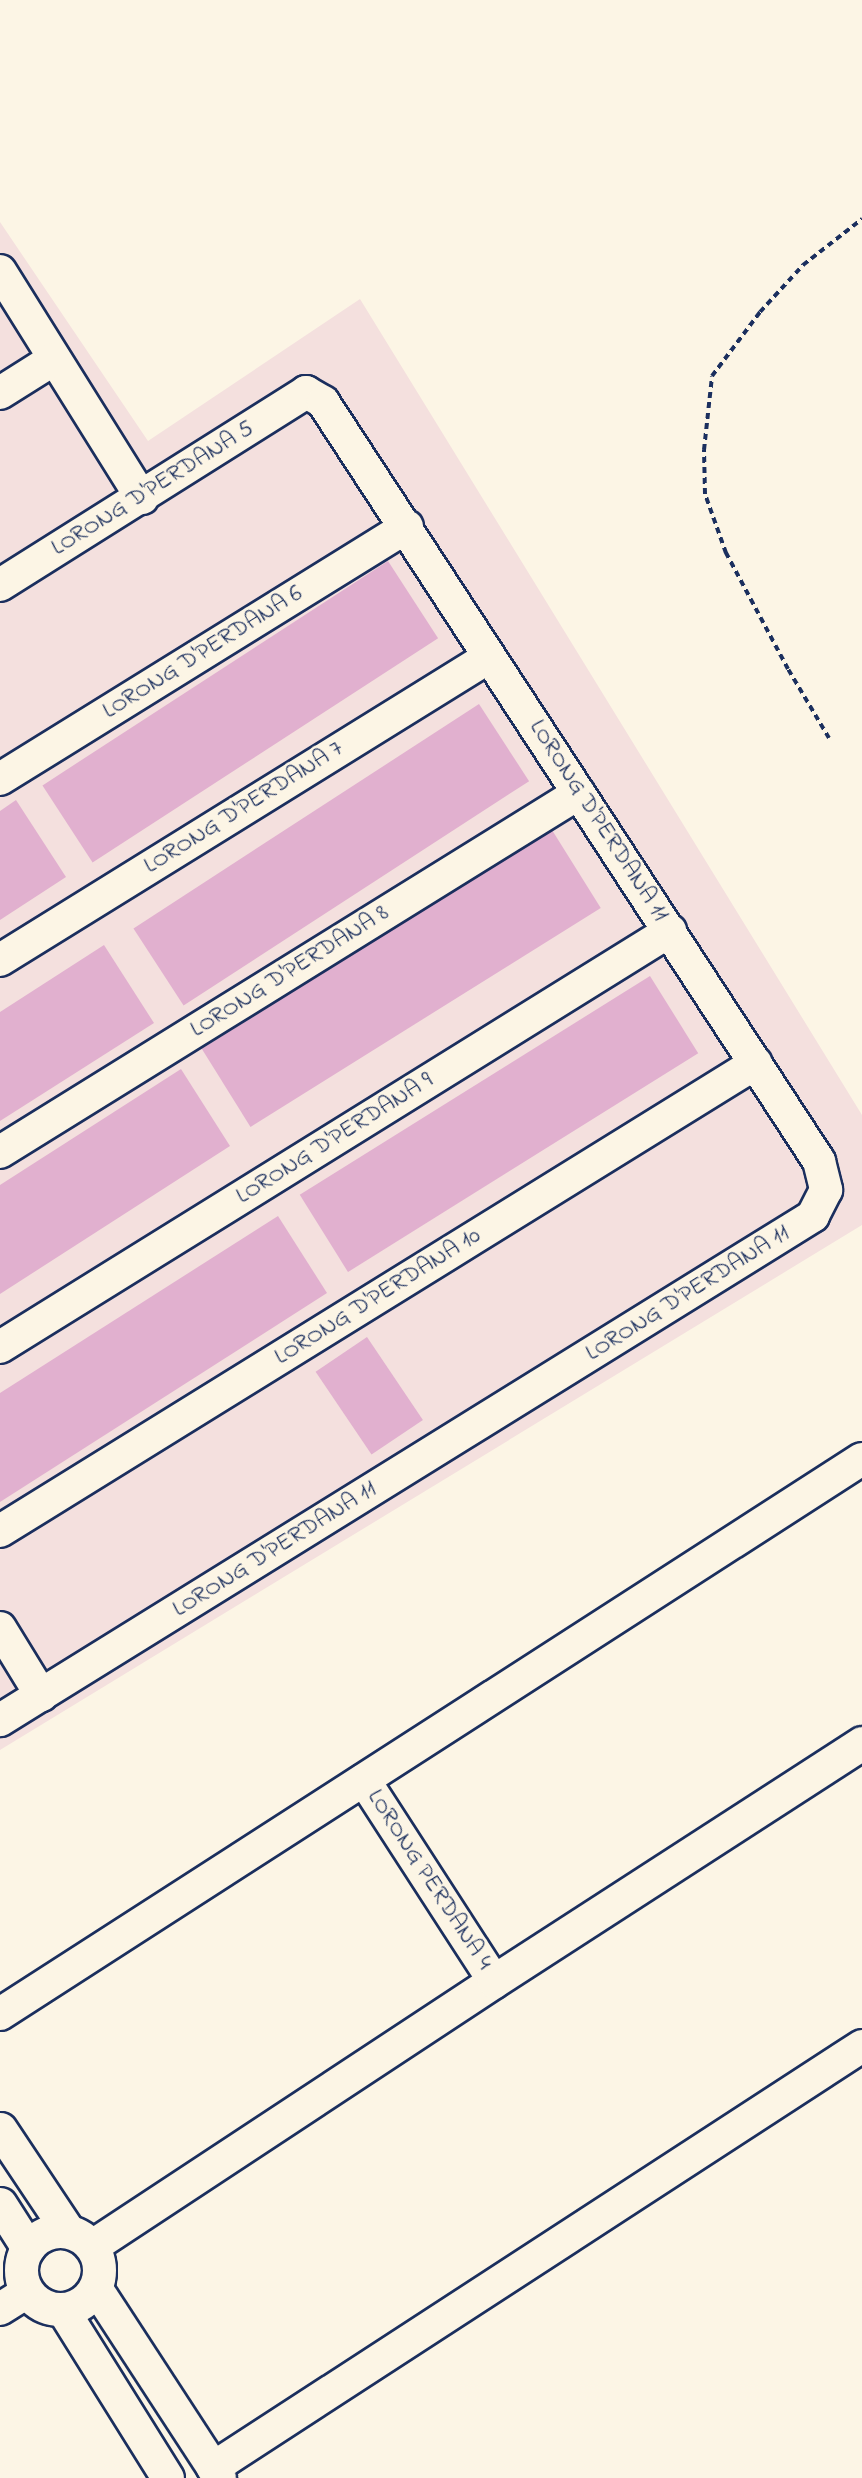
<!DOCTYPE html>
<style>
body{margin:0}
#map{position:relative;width:862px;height:2478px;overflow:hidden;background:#fcf5e5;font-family:"Indie Flower",sans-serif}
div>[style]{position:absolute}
.built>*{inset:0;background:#f4e0de}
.building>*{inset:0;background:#e1b0cf;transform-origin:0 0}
.path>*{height:4px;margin-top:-2px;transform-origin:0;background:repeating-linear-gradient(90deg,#1b2f5e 0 6px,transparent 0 10.5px)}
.roads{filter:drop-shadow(2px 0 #1b2f5e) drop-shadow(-2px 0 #1b2f5e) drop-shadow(0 2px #1b2f5e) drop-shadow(0 -2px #1b2f5e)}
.street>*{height:32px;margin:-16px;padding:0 16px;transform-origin:16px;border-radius:16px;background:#fcf5e5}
.secondary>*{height:33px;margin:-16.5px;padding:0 16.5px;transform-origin:16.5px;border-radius:16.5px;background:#fcf5e5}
.secondary>.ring{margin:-16.5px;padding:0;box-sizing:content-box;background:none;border:33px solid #fcf5e5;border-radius:50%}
span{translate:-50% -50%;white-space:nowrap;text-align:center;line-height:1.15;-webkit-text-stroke:5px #fcf5e5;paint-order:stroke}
.street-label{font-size:24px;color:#1b2f5e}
</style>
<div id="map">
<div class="built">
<i style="clip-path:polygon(0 222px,148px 441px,360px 299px,862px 1115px,862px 1225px,0 1750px)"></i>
</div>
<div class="building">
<i style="left:388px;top:561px;width:92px;height:412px;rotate:57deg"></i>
<i style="left:479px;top:704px;width:92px;height:412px;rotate:57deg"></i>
<i style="clip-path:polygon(16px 800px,66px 877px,0 920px,0 811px)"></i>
<i style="left:552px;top:830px;width:92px;height:413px;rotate:58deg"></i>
<i style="clip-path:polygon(104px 945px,154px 1023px,0 1121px,0 1012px)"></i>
<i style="left:650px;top:976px;width:91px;height:413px;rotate:58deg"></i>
<i style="clip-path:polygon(181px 1069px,230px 1146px,0 1294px,0 1185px)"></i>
<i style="clip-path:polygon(278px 1216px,327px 1293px,0 1502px,0 1393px)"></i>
<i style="left:367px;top:1337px;width:100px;height:62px;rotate:56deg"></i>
</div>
<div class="path">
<i style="left:829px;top:738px;width:80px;rotate:-120.7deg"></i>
<i style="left:788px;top:669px;width:132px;rotate:-118.1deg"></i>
<i style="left:726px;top:553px;width:63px;rotate:-109.6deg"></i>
<i style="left:705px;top:494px;width:44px;rotate:-91.3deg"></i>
<i style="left:704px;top:450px;width:74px;rotate:-83.8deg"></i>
<i style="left:712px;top:376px;width:80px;rotate:-53.1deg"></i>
<i style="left:760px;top:312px;width:64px;rotate:-47.5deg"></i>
<i style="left:803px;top:265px;width:75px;rotate:-37.9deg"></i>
</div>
<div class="roads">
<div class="street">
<i style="left:0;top:271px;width:268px;rotate:58deg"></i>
<i style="left:0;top:393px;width:64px;rotate:-32.2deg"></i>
<i style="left:0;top:585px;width:362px;rotate:-32.2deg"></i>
<i style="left:306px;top:392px;width:20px;rotate:30deg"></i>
<i style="left:323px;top:402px;width:907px;rotate:56.84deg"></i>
<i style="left:819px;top:1161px;width:30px;rotate:76deg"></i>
<i style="left:826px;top:1190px;width:29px;rotate:117deg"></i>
<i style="left:813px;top:1216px;width:957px;rotate:148.2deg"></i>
<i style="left:0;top:779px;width:479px;rotate:-31.8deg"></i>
<i style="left:0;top:960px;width:575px;rotate:-31.78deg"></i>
<i style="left:0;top:1152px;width:681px;rotate:-31.8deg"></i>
<i style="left:0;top:1347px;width:789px;rotate:-31.84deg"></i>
<i style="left:0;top:1531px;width:889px;rotate:-31.76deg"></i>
<i style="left:0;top:1628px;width:79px;rotate:58.5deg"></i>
<i style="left:364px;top:1780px;width:239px;rotate:57.1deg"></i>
<i style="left:0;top:2014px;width:1025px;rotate:-32.78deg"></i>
<i style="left:96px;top:2288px;width:227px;rotate:56.9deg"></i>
<i style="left:0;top:2309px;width:32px;rotate:-32deg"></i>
<i style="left:63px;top:2310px;width:198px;rotate:58deg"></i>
<i style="left:213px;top:2468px;width:774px;rotate:-33.03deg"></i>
</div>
<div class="secondary">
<i style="left:0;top:2129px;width:123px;rotate:56.3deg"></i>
<i style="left:0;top:2204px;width:52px;rotate:57.5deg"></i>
<i class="ring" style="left:21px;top:2231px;width:45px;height:45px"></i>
<i style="left:92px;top:2246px;width:481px;rotate:-33.4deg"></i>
<i style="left:494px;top:1981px;width:438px;rotate:-32.9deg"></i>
</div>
</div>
<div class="street-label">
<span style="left:153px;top:489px;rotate:-32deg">LORONG D'PERDANA 5</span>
<span style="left:203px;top:653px;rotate:-32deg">LORONG D'PERDANA 6</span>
<span style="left:244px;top:808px;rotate:-32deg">LORONG D'PERDANA 7</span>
<span style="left:598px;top:821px;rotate:57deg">LORONG D'PERDANA 11</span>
<span style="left:290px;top:972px;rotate:-32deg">LORONG D'PERDANA 8</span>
<span style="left:335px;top:1139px;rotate:-32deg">LORONG D'PERDANA 9</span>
<span style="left:688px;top:1294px;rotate:-32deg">LORONG D'PERDANA 11</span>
<span style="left:378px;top:1297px;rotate:-32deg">LORONG D'PERDANA 10</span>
<span style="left:275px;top:1550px;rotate:-32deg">LORONG D'PERDANA 11</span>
<span style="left:429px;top:1880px;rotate:57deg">LORONG PERDANA 4</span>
</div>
</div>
